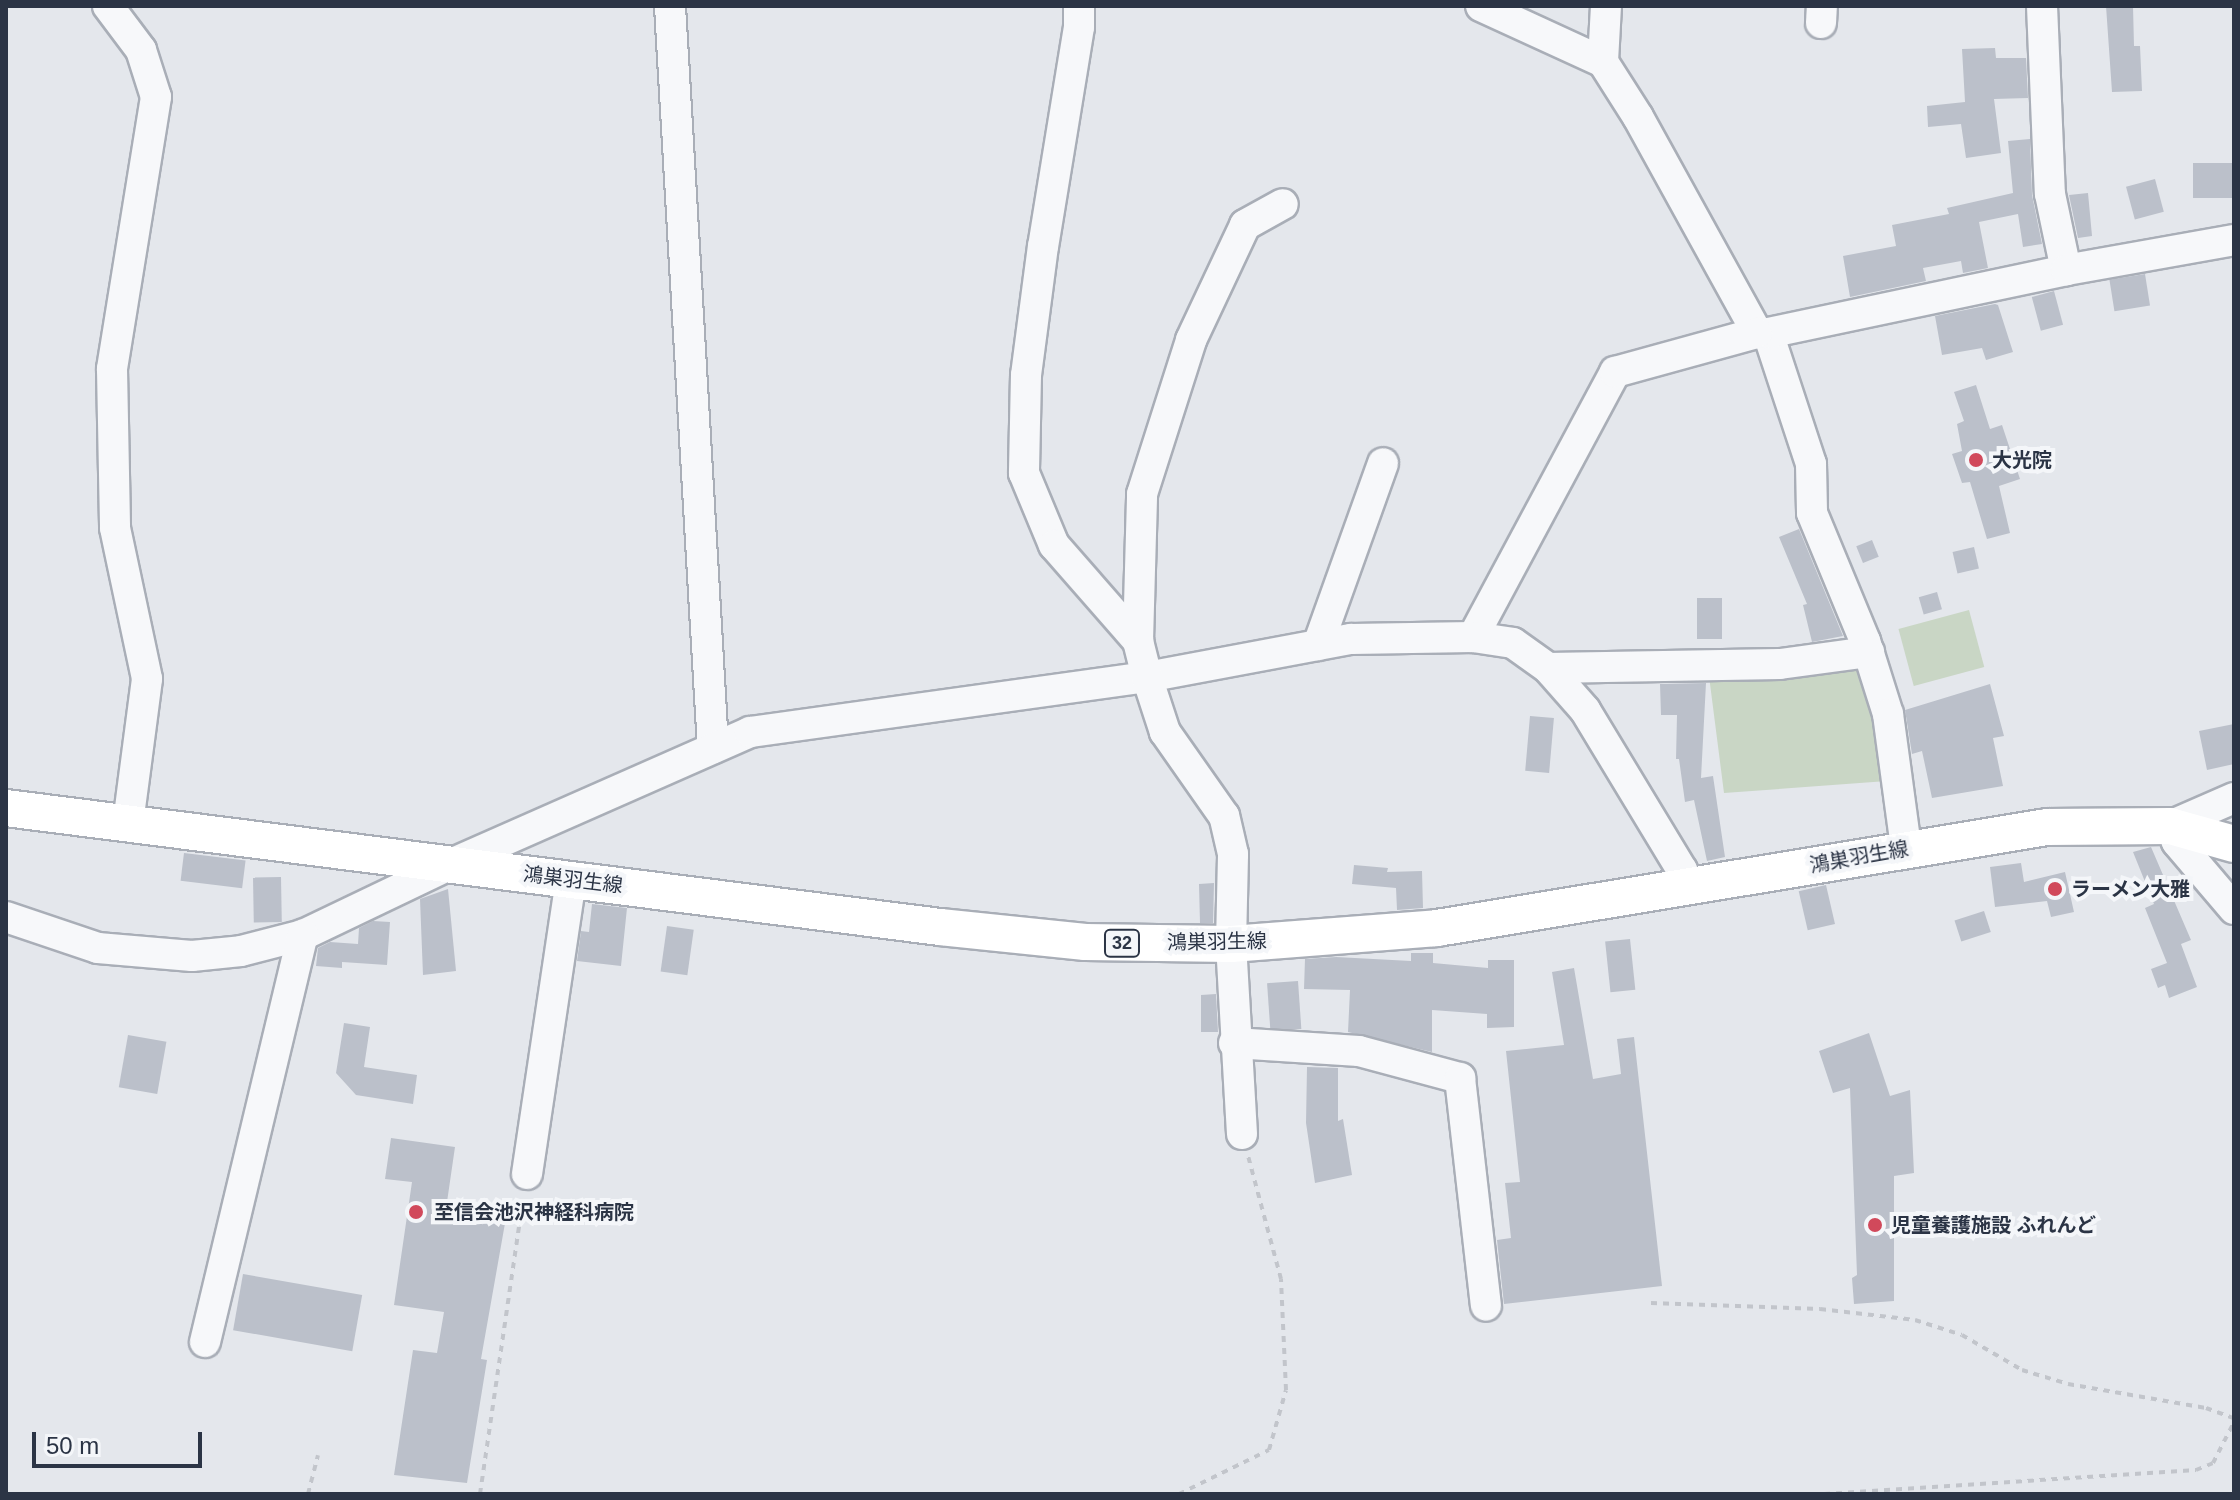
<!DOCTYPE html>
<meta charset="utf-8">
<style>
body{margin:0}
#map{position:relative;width:2240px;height:1500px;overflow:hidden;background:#e4e7ec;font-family:Helvetica,"Noto Sans JP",sans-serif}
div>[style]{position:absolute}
.green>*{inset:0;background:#c9d6c5;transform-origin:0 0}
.building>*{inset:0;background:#bbc0ca;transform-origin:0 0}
.path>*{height:4px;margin-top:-2px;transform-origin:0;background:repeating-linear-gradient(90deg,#c2c5cb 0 6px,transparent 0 12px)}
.roads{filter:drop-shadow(2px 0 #a9aeb7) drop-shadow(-2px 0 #a9aeb7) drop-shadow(0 2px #a9aeb7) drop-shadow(0 -2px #a9aeb7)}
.minor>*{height:30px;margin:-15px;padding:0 15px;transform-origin:15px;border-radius:15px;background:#f7f8fa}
.major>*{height:36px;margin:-18px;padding:0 18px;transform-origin:18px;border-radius:18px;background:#fff}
.dots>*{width:22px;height:22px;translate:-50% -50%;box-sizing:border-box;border:4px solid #f4f6f9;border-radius:50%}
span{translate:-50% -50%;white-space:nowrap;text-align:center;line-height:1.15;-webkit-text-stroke:8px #f4f6f9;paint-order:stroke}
.shield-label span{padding:2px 6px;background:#f4f6f9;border:2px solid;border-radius:6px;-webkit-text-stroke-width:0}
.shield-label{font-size:18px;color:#2b3445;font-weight:700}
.poi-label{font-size:20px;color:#2b3445;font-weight:700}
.left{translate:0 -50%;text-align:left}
.street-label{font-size:20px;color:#2b3445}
.frame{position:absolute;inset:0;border:8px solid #2b3445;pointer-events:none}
.scale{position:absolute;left:32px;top:1432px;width:170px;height:36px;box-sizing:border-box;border:4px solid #2b3445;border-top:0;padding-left:10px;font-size:24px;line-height:28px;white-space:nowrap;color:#2b3445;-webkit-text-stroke:6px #f4f6f9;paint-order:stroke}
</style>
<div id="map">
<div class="green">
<i style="left:1969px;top:610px;width:59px;height:73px;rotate:75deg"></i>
<i style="clip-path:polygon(1867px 667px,1887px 781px,1724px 793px,1709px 676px,1778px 680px,1842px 668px)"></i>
</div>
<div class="building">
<i style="clip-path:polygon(2106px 6px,2133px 6px,2134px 46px,2140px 46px,2142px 91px,2112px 92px)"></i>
<i style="clip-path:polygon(1995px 48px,1996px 58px,2026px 58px,2028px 98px,1994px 99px,2001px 153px,1966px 158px,1961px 124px,1928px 127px,1927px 106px,1965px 102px,1962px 49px)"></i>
<i style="clip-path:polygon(2030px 139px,2032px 195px,2042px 244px,2023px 247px,2018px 214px,1979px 222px,1988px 268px,1963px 273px,1961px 261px,1923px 268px,1926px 281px,1850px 297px,1843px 256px,1896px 246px,1892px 225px,1949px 214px,1947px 208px,2013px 193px,2008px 141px)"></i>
<i style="left:2193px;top:163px;width:41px;height:35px"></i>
<i style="left:2155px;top:179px;width:34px;height:30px;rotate:75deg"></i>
<i style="clip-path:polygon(2088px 193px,2092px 236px,2078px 238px,2069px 195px)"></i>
<i style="left:2145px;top:274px;width:32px;height:36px;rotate:81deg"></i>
<i style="left:2054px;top:291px;width:35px;height:23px;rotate:75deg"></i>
<i style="clip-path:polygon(1995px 304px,1998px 305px,2013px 352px,1986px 360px,1982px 348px,1942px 355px,1935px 316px)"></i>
<i style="clip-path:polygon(1976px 385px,1990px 429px,2002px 425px,2020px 479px,1999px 486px,2010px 533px,1987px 539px,1970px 482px,1962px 483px,1952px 454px,1962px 451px,1957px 424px,1964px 421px,1954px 392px)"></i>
<i style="clip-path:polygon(1799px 529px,1843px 636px,1812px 642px,1803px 605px,1807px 604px,1779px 537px)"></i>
<i style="left:1872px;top:540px;width:18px;height:17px;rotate:68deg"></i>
<i style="left:1974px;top:547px;width:22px;height:22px;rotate:77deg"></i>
<i style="left:1937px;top:592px;width:18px;height:19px;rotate:74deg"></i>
<i style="left:1697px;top:598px;width:25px;height:41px"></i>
<i style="clip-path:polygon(1706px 683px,1701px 778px,1713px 776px,1725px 857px,1707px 861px,1694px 800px,1685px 802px,1679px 759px,1676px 759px,1677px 715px,1661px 715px,1660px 684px)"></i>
<i style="clip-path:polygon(1990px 684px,2004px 736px,1993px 738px,2003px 786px,1932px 798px,1922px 751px,1912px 754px,1905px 710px)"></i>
<i style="left:1530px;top:716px;width:24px;height:55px;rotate:5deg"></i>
<i style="clip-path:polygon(2234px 724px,2234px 764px,2207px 770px,2199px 731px)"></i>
<i style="clip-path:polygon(2151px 847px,2191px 940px,2181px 944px,2197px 987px,2169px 998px,2165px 985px,2158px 988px,2151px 969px,2167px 963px,2145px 908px,2154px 904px,2133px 852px)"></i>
<i style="left:184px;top:853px;width:62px;height:28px;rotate:7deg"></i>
<i style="clip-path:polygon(2021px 863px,2024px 882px,2065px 872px,2074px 912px,2051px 917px,2047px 901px,1995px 907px,1990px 867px)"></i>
<i style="clip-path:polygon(1354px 865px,1388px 868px,1387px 872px,1422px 871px,1423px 908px,1397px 910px,1396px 888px,1352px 884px)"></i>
<i style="left:281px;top:877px;width:45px;height:28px;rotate:89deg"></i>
<i style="clip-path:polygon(1214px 883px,1213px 923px,1200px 923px,1199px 884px)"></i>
<i style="left:1826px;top:885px;width:40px;height:28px;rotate:77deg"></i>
<i style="clip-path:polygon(448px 889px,456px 971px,423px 975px,420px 899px)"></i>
<i style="clip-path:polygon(592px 904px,627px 908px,621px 966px,577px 961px,581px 931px,589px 932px)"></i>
<i style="left:1984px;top:911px;width:22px;height:31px;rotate:72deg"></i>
<i style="clip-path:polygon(373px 921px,390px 922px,387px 965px,342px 962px,342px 968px,316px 966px,318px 948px,330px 942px,358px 944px,359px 928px)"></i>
<i style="left:667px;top:926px;width:27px;height:46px;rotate:8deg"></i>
<i style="left:1630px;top:939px;width:51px;height:25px;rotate:84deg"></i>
<i style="clip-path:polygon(1411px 953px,1433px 953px,1433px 963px,1488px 968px,1488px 960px,1514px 960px,1514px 1027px,1487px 1028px,1487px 1014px,1432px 1010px,1432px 1052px,1348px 1032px,1350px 990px,1304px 989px,1305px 959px,1336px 957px,1411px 961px)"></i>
<i style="clip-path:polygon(1574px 968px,1593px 1079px,1621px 1074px,1617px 1039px,1634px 1037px,1662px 1286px,1504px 1304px,1497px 1240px,1511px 1238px,1505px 1183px,1520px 1182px,1506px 1051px,1564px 1045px,1552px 972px)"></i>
<i style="left:1298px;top:981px;width:48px;height:31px;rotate:86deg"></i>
<i style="clip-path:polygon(1216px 994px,1218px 1032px,1201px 1032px,1201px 995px)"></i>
<i style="clip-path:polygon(344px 1023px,370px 1027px,364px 1067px,417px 1075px,413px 1104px,356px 1095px,336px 1073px)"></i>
<i style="clip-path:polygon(1869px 1033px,1890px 1096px,1910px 1090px,1914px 1173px,1894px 1176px,1894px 1301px,1854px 1304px,1852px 1278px,1857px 1275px,1850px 1088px,1833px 1093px,1819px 1051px)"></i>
<i style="left:128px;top:1035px;width:39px;height:53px;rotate:10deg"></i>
<i style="clip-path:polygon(1307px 1067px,1338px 1068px,1338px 1121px,1343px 1119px,1352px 1175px,1315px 1183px,1306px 1123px)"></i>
<i style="clip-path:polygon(391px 1138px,455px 1147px,447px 1202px,507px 1212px,481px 1359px,487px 1360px,467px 1483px,394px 1475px,413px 1350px,437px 1353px,444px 1312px,394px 1305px,412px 1182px,385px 1179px)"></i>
<i style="left:243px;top:1274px;width:121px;height:57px;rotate:10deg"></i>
</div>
<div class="path">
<i style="left:1651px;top:1303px;width:169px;rotate:2deg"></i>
<i style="left:1820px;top:1309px;width:96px;rotate:6.6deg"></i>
<i style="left:1915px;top:1320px;width:49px;rotate:17.7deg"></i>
<i style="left:1962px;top:1335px;width:69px;rotate:30.3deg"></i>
<i style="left:2022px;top:1370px;width:48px;rotate:16.9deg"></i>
<i style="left:2068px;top:1384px;width:140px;rotate:9.9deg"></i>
<i style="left:2206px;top:1408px;width:30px;rotate:20deg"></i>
<i style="left:308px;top:1494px;width:40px;rotate:-75.6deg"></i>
<i style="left:480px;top:1494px;width:297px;rotate:-81.7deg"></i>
<i style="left:1179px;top:1494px;width:100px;rotate:-26.1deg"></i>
<i style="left:1269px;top:1450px;width:62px;rotate:-74.2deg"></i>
<i style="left:1286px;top:1390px;width:111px;rotate:-92.6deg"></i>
<i style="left:1281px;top:1279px;width:127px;rotate:-105deg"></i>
<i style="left:1824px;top:1494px;width:373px;rotate:-3.7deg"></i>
<i style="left:2196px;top:1470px;width:18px;rotate:-22deg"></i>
<i style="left:2213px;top:1463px;width:46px;rotate:-62.9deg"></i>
</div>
<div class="roads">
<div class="minor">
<i style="left:108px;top:6px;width:55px;rotate:53.1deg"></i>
<i style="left:141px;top:50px;width:49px;rotate:72.3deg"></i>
<i style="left:156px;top:97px;width:276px;rotate:99.2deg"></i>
<i style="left:112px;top:369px;width:159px;rotate:88.9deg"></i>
<i style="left:115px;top:528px;width:154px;rotate:78deg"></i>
<i style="left:147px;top:679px;width:145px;rotate:97.5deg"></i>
<i style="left:670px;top:6px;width:743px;rotate:86.68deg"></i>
<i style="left:1079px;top:6px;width:21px;rotate:90deg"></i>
<i style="left:1079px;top:27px;width:222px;rotate:99.3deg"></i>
<i style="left:1043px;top:246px;width:130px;rotate:97.5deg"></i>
<i style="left:1026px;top:375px;width:98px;rotate:91.2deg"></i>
<i style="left:1024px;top:473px;width:78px;rotate:67.4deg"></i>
<i style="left:1054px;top:545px;width:128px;rotate:48.8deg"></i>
<i style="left:1481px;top:6px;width:134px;rotate:24.7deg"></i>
<i style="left:1606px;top:6px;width:56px;rotate:93.1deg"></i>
<i style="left:1603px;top:62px;width:65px;rotate:57.5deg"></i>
<i style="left:1638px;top:117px;width:247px;rotate:61.1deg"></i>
<i style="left:1757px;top:333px;width:11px"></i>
<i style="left:1768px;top:333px;width:138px;rotate:71.8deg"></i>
<i style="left:1811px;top:464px;width:49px;rotate:88.8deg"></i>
<i style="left:1812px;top:513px;width:139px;rotate:67.5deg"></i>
<i style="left:1865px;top:641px;width:77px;rotate:72.5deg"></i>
<i style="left:1888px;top:714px;width:135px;rotate:82.3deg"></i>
<i style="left:2042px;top:6px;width:188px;rotate:87.6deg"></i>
<i style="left:2050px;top:194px;width:78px;rotate:78.1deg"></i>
<i style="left:1821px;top:23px;width:17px;rotate:-87deg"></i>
<i style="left:1768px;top:333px;width:305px;rotate:-11.9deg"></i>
<i style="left:2066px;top:270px;width:171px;rotate:-10.1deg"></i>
<i style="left:1473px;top:637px;width:301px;rotate:-61.8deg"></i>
<i style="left:1615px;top:372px;width:147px;rotate:-15.4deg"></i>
<i style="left:1318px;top:645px;width:193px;rotate:-70.3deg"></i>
<i style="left:1548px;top:668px;width:232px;rotate:-1deg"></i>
<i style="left:1780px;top:664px;width:90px;rotate:-7.7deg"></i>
<i style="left:2234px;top:798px;width:70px;rotate:156.4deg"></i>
<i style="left:2170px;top:826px;width:17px;rotate:66deg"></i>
<i style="left:2177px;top:842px;width:88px;rotate:49.6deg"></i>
<i style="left:6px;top:917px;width:97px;rotate:18.6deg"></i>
<i style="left:98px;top:948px;width:94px;rotate:4.9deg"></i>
<i style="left:192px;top:956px;width:49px;rotate:-5.8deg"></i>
<i style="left:241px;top:951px;width:64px;rotate:-14.5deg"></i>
<i style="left:303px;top:935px;width:164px;rotate:-25.6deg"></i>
<i style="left:451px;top:864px;width:327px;rotate:-23.8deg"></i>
<i style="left:750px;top:732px;width:401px;rotate:-7.9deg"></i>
<i style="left:1147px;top:677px;width:208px;rotate:-10.6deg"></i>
<i style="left:1351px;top:639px;width:122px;rotate:-0.9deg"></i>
<i style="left:1473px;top:637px;width:40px;rotate:8.5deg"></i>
<i style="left:1513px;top:643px;width:43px;rotate:35.5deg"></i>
<i style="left:1548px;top:668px;width:56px;rotate:48.6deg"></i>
<i style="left:1585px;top:710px;width:187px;rotate:58.8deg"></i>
<i style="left:1682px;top:870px;width:17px;rotate:69deg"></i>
<i style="left:1234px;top:1043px;width:125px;rotate:3.7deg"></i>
<i style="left:1359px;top:1051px;width:105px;rotate:15deg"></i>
<i style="left:1460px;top:1078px;width:229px;rotate:83.5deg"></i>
<i style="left:1242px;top:1134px;width:190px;rotate:-93.3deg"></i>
<i style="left:1231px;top:944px;width:90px;rotate:-88.7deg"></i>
<i style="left:1233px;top:854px;width:39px;rotate:-103deg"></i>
<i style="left:1224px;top:816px;width:103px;rotate:-125.1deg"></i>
<i style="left:1165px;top:732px;width:58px;rotate:-108.1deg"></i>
<i style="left:1147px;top:677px;width:37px;rotate:-104deg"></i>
<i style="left:1138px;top:641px;width:147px;rotate:-88.4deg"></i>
<i style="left:1142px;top:494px;width:162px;rotate:-72.3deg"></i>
<i style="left:1191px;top:340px;width:127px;rotate:-64.8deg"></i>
<i style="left:1245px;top:225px;width:43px;rotate:-28.9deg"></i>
<i style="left:527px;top:1174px;width:298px;rotate:-81.5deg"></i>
<i style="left:205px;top:1342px;width:419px;rotate:-76.5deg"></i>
</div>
<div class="major">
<i style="left:6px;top:808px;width:942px;rotate:7.26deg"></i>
<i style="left:940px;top:927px;width:146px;rotate:5.9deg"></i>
<i style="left:1085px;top:942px;width:146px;rotate:0.8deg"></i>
<i style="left:1231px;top:944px;width:207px;rotate:-4.4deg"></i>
<i style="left:1437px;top:928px;width:618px;rotate:-9.4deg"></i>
<i style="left:2047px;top:827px;width:123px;rotate:-0.5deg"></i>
<i style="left:2170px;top:826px;width:66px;rotate:15.7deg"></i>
</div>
</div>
<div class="dots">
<i style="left:1976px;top:460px;background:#d1495b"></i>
<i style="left:2055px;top:889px;background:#d1495b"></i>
<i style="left:416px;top:1212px;background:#d1495b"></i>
<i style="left:1875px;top:1225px;background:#d1495b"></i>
</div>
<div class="shield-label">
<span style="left:1122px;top:943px">32</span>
</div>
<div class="poi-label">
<span class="left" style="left:1992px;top:460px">大光院</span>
<span class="left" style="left:2071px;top:889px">ラーメン大雅</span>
<span class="left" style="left:434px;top:1212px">至信会池沢神経科病院</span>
<span class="left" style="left:1891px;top:1225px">児童養護施設 ふれんど</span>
</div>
<div class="street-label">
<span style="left:1859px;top:857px;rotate:-10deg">鴻巣羽生線</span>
<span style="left:573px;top:880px;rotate:7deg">鴻巣羽生線</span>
<span style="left:1217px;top:942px;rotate:-1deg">鴻巣羽生線</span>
</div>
<div class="frame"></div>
<div class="scale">50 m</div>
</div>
